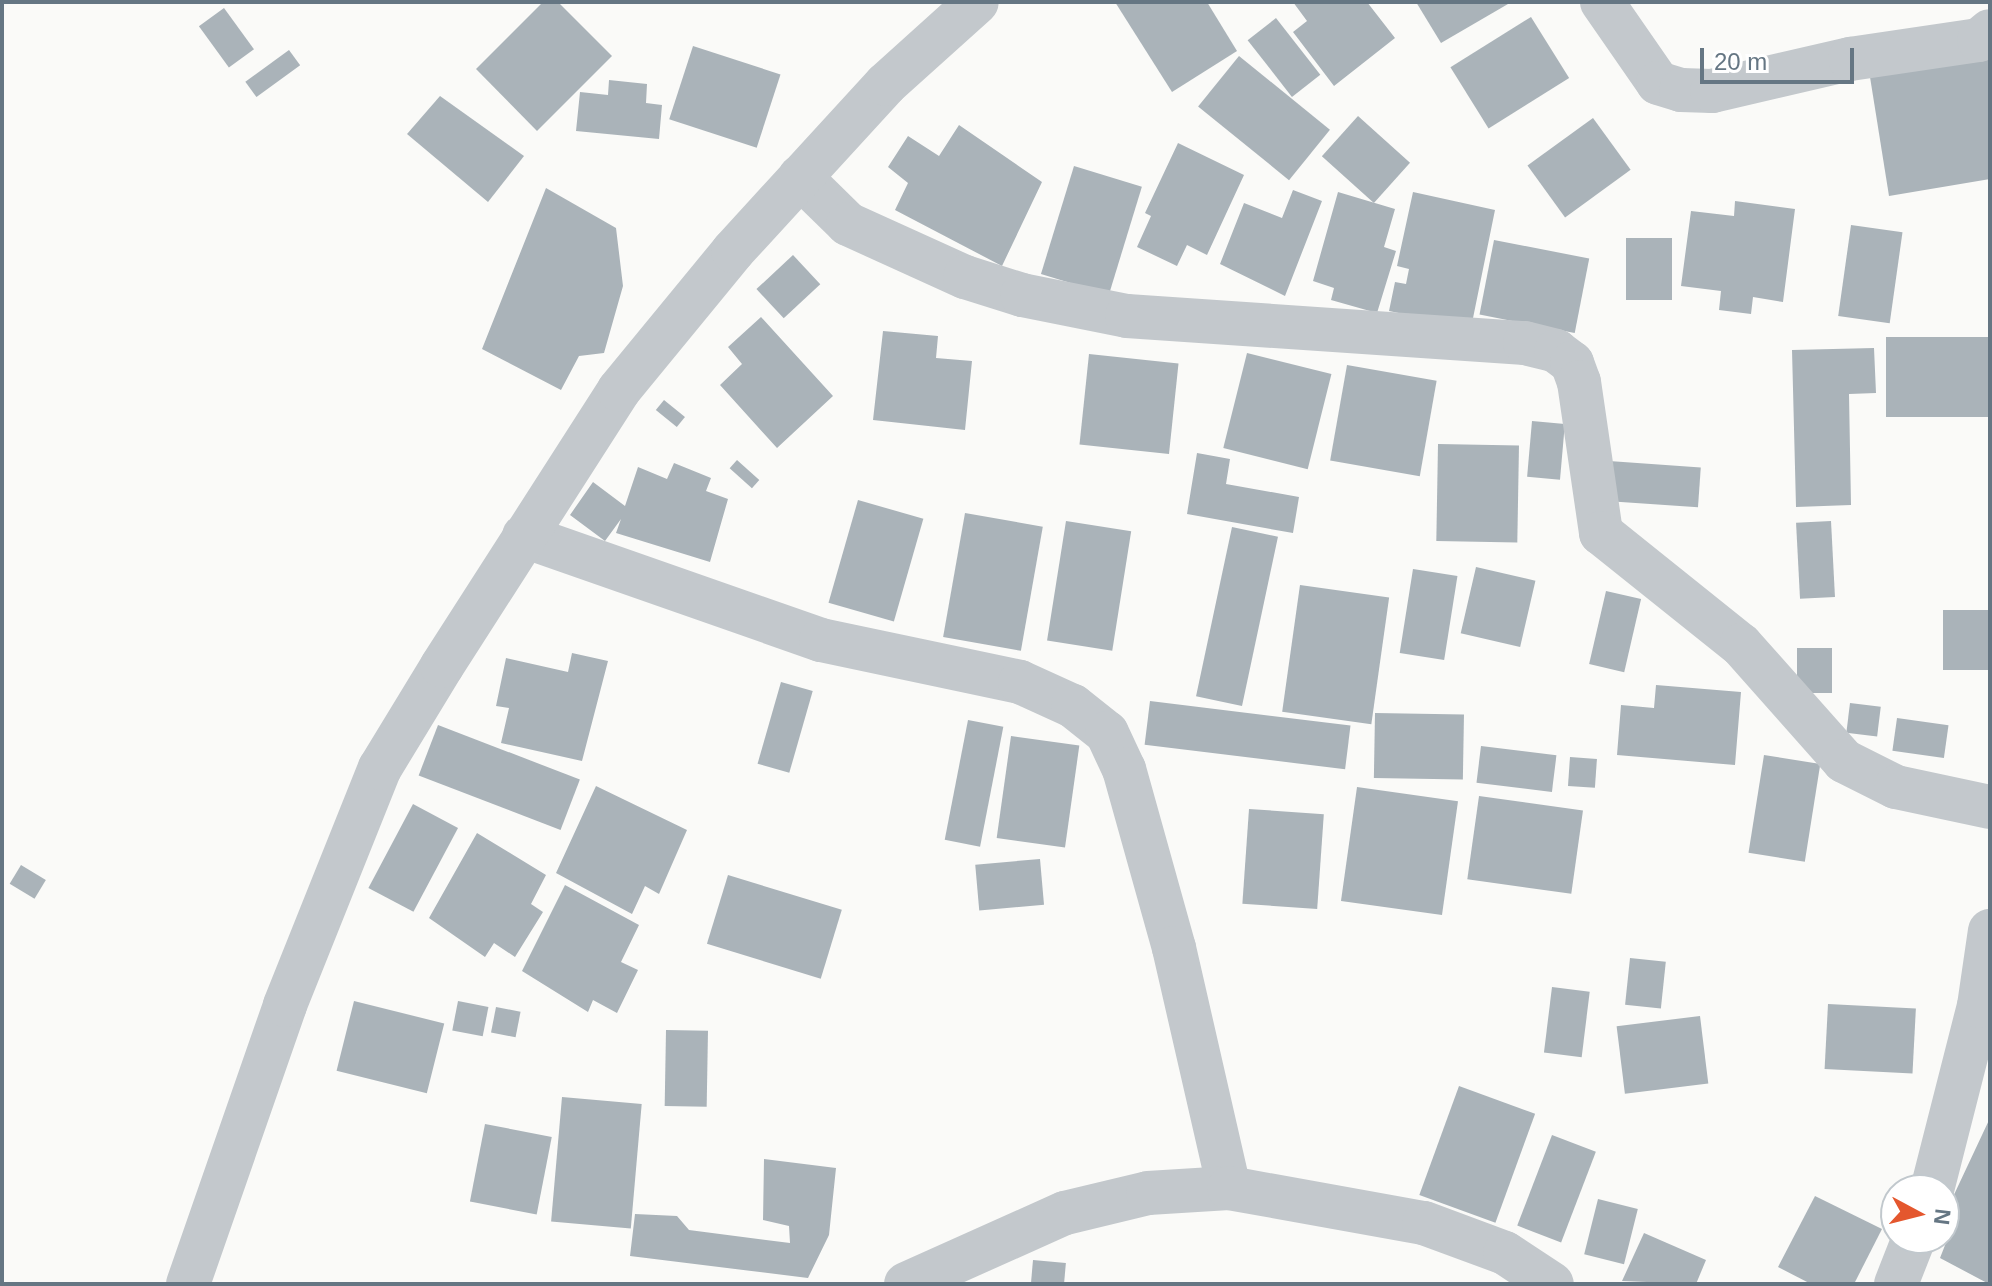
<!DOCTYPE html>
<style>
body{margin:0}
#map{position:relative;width:1992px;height:1286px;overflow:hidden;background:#fafaf8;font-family:Arial,sans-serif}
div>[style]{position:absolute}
.building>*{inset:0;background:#aab3b9;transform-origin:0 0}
.minor>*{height:44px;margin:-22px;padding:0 22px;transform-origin:22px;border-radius:22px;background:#c3c8cc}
span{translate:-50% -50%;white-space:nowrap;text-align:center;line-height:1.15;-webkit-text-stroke:8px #fff;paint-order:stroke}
.frame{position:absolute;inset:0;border:4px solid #657683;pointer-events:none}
.north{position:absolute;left:1880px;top:1174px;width:80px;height:80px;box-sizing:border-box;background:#fff;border:2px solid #c1c8cd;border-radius:50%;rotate:97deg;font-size:22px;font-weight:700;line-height:32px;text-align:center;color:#657683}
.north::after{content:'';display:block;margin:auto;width:28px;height:36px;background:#e4572e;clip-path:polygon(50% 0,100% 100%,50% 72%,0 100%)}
.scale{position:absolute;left:1700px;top:48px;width:154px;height:36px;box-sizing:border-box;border:4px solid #657683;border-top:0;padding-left:10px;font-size:24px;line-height:28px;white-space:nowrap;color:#657683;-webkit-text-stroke:6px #fff;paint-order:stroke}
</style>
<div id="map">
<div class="building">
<i style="clip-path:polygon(543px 2px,558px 2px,612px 56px,537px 131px,476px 69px)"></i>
<i style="clip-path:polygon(1115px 2px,1207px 2px,1237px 51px,1172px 92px)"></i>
<i style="clip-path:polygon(1293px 2px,1367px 2px,1395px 38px,1334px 86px,1293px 32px,1307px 21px)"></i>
<i style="clip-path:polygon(1416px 2px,1507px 2px,1508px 4px,1441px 43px)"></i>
<i style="left:224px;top:8px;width:51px;height:31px;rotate:54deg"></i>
<i style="left:1531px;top:17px;width:72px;height:95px;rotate:58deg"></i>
<i style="left:1276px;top:18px;width:72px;height:36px;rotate:52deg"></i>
<i style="left:693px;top:46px;width:92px;height:77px;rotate:18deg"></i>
<i style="left:289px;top:50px;width:19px;height:54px;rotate:54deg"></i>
<i style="left:1239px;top:56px;width:117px;height:65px;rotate:39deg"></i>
<i style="clip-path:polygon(1990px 58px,1990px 179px,1889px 196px,1870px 77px)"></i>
<i style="clip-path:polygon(609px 80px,647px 84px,646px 103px,662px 105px,659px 139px,576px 131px,580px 92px,608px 95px)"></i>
<i style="clip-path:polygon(440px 96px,524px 156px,488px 202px,407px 134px)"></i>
<i style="left:1358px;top:116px;width:70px;height:54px;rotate:42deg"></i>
<i style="left:1593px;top:118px;width:64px;height:81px;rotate:54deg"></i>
<i style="clip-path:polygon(959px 125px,1042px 182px,1002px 266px,895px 210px,908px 183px,888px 167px,908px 136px,939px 156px)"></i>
<i style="clip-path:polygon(1178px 143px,1244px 175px,1207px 255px,1187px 245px,1177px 266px,1137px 247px,1151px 216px,1145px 213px)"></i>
<i style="left:1074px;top:166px;width:71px;height:113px;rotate:17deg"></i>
<i style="clip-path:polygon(546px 188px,616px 228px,623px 286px,604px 353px,579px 356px,561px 390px,482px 349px)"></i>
<i style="clip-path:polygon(1293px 190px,1322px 201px,1285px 296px,1220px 264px,1244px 203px,1282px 218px)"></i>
<i style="clip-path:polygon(1338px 192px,1395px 209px,1384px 247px,1396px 251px,1377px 313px,1331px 300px,1334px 288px,1313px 281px)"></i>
<i style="clip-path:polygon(1413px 192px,1495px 210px,1471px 328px,1389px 311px,1395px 282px,1406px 284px,1409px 269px,1397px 266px)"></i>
<i style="clip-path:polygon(1735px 201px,1795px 209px,1783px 302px,1753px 297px,1751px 314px,1719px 310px,1721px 291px,1681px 286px,1691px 211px,1734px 216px)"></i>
<i style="left:1851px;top:225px;width:52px;height:92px;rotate:8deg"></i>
<i style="left:1626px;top:238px;width:46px;height:62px"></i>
<i style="left:1494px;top:240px;width:97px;height:76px;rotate:11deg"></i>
<i style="left:793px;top:255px;width:40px;height:50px;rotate:47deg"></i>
<i style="clip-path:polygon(761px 317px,833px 396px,777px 448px,720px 385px,742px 364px,728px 347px)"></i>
<i style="clip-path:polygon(883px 331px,938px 336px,936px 358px,972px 361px,965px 430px,873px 420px)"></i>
<i style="left:1990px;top:337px;width:80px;height:104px;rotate:90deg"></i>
<i style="clip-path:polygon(1874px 348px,1876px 393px,1849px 394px,1851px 505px,1796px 507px,1792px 350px)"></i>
<i style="left:1247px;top:353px;width:87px;height:98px;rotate:14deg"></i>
<i style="left:1089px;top:354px;width:90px;height:91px;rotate:6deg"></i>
<i style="left:1347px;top:365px;width:91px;height:97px;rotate:10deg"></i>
<i style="left:664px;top:400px;width:27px;height:13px;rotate:39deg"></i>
<i style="left:1532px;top:421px;width:33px;height:56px;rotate:5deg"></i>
<i style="left:1438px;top:444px;width:81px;height:97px;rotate:1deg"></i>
<i style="clip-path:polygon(1197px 453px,1230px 459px,1226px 484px,1299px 497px,1293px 533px,1187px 514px)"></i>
<i style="left:737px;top:460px;width:30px;height:11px;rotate:42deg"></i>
<i style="left:1609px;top:461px;width:92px;height:40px;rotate:4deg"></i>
<i style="clip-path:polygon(674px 463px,711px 478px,706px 491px,728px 499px,710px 562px,616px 533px,621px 519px,605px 541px,570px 515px,593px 482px,625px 506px,638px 467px,667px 479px)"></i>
<i style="left:858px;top:500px;width:68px;height:107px;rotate:16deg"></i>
<i style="left:965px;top:513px;width:79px;height:126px;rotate:10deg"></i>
<i style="left:1066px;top:521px;width:66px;height:121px;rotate:9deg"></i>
<i style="left:1831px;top:521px;width:76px;height:35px;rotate:87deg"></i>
<i style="left:1232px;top:527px;width:47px;height:173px;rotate:12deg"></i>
<i style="left:1476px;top:567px;width:61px;height:68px;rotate:13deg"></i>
<i style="left:1413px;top:569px;width:45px;height:85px;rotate:9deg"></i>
<i style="left:1300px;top:585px;width:90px;height:128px;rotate:8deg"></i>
<i style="left:1606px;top:591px;width:36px;height:75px;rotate:13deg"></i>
<i style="left:1943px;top:610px;width:45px;height:60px"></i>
<i style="left:1797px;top:648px;width:35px;height:45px"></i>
<i style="clip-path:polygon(572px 653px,608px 661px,582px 761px,501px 743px,509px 708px,496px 706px,506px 658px,568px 672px)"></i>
<i style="left:781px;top:682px;width:33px;height:85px;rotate:16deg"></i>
<i style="clip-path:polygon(1656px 685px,1741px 692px,1735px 765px,1617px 755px,1621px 705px,1654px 708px)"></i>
<i style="left:1150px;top:701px;width:202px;height:44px;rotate:7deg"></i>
<i style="left:1850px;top:703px;width:31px;height:30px;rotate:7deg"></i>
<i style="left:1375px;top:713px;width:89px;height:65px;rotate:1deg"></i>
<i style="left:1897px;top:718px;width:52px;height:33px;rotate:8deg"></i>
<i style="left:968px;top:720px;width:36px;height:122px;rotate:11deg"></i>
<i style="left:438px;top:725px;width:152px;height:54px;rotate:21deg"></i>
<i style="left:1011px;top:736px;width:69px;height:103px;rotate:8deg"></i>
<i style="left:1481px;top:746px;width:76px;height:37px;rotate:7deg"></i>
<i style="left:1764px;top:755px;width:57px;height:99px;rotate:9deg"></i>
<i style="left:1570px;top:757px;width:27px;height:29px;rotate:4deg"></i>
<i style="clip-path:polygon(596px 786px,687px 830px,659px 894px,645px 886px,632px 914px,556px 873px)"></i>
<i style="left:1357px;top:787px;width:102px;height:115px;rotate:8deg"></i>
<i style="left:1479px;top:796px;width:105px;height:84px;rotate:8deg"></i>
<i style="left:413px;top:804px;width:51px;height:95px;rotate:28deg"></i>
<i style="left:1249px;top:809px;width:75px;height:95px;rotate:4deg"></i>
<i style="clip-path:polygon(477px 833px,546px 875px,531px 904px,543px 912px,515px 957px,494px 943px,485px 957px,429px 918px)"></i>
<i style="left:1040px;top:859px;width:46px;height:65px;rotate:85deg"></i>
<i style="left:21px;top:865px;width:29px;height:22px;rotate:31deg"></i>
<i style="left:728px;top:875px;width:119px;height:72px;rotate:17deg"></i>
<i style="clip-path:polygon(565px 885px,639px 925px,621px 962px,638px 970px,617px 1013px,593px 1000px,588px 1012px,522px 971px)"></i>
<i style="left:1630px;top:958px;width:36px;height:47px;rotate:6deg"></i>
<i style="left:1552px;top:987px;width:38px;height:66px;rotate:7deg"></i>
<i style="left:354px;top:1001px;width:93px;height:72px;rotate:14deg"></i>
<i style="left:458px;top:1001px;width:31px;height:30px;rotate:11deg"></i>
<i style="left:1828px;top:1004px;width:88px;height:65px;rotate:3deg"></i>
<i style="left:496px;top:1007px;width:25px;height:26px;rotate:11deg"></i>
<i style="left:1700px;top:1016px;width:68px;height:84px;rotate:83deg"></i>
<i style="left:666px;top:1030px;width:42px;height:76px;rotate:1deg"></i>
<i style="left:1459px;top:1086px;width:81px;height:116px;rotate:20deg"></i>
<i style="left:562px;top:1097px;width:80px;height:125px;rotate:5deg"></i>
<i style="clip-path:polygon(1990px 1118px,1990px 1284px,1989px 1284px,1940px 1258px,1949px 1235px,1944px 1216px)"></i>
<i style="left:485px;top:1124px;width:68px;height:79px;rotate:11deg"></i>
<i style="left:1552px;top:1135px;width:47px;height:97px;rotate:21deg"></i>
<i style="clip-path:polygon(764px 1159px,836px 1168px,829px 1235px,808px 1278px,630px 1256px,635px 1214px,677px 1216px,689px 1230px,790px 1243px,789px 1226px,763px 1220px)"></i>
<i style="clip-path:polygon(1815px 1196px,1882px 1229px,1854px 1284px,1811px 1284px,1778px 1267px)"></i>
<i style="left:1598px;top:1199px;width:41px;height:57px;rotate:14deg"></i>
<i style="clip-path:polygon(1644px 1233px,1706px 1260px,1696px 1284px,1622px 1281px)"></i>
<i style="left:1033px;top:1260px;width:33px;height:24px;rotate:5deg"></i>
</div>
<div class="minor">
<i style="left:1602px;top:2px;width:98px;rotate:55.3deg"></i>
<i style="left:1658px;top:83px;width:24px;rotate:17deg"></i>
<i style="left:1681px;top:90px;width:31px;rotate:2deg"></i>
<i style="left:1712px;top:91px;width:142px;rotate:-13.1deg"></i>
<i style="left:1850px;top:59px;width:130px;rotate:-8.4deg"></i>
<i style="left:1979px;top:40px;width:14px;rotate:-39deg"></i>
<i style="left:800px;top:177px;width:67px;rotate:44.4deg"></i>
<i style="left:848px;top:224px;width:128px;rotate:24.4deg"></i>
<i style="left:965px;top:277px;width:60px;rotate:17.5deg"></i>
<i style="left:1022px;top:295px;width:107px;rotate:11.3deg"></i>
<i style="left:1127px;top:316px;width:399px;rotate:3.9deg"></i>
<i style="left:1525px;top:343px;width:32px;rotate:14deg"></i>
<i style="left:1556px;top:351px;width:20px;rotate:37deg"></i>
<i style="left:1572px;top:363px;width:20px;rotate:70deg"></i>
<i style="left:1579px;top:382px;width:153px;rotate:81.7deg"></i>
<i style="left:1601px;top:533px;width:179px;rotate:38.7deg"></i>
<i style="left:1741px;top:645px;width:155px;rotate:48.4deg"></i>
<i style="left:1844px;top:761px;width:58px;rotate:26.6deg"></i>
<i style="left:1896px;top:787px;width:96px;rotate:12deg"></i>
<i style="left:524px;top:536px;width:315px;rotate:19.3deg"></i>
<i style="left:821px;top:640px;width:203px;rotate:11.9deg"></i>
<i style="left:1020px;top:682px;width:58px;rotate:24.4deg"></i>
<i style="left:1073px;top:706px;width:43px;rotate:38.5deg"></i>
<i style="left:1107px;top:733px;width:40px;rotate:65deg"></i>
<i style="left:1124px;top:769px;width:186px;rotate:74.4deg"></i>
<i style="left:1174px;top:948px;width:246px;rotate:77.1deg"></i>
<i style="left:1932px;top:1190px;width:190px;rotate:-75.7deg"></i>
<i style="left:1979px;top:1006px;width:76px;rotate:-81.7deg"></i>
<i style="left:188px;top:1284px;width:295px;rotate:-70.8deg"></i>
<i style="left:285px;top:1005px;width:255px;rotate:-68.2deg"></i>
<i style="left:380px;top:768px;width:119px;rotate:-58.7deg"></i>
<i style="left:442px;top:666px;width:328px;rotate:-57.3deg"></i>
<i style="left:619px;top:390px;width:180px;rotate:-50.6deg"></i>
<i style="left:733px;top:251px;width:226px;rotate:-47.5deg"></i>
<i style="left:886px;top:84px;width:122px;rotate:-42deg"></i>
<i style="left:906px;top:1284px;width:174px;rotate:-24.1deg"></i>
<i style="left:1065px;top:1213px;width:85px;rotate:-13.5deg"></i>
<i style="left:1148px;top:1193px;width:81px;rotate:-3.5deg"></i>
<i style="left:1229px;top:1188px;width:198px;rotate:10.2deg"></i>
<i style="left:1424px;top:1223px;width:86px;rotate:20.3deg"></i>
<i style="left:1505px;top:1253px;width:56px;rotate:33.4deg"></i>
<i style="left:1896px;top:1284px;width:49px;rotate:-68.6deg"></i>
</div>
<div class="frame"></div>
<div class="north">N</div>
<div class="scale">20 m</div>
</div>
